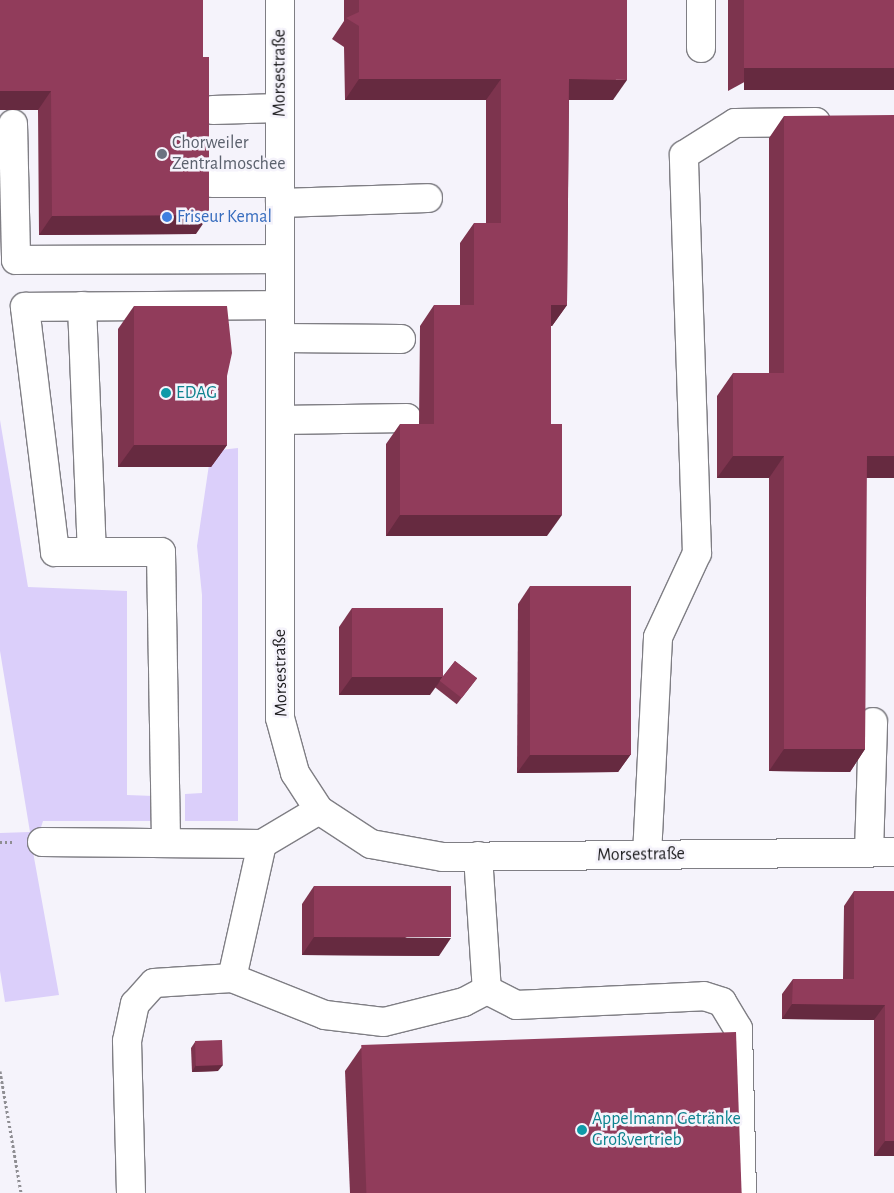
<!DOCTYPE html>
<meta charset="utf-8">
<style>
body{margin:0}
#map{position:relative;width:894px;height:1193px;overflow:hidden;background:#f5f3fb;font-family:"Alegreya Sans",sans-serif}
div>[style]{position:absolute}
.green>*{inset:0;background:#dbcffa}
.path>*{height:3px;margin-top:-1.5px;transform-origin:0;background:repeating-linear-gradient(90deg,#8f8e93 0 2.5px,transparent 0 5px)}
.roads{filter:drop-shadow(1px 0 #7f7e84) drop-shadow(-1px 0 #7f7e84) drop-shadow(0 1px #7f7e84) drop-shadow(0 -1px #7f7e84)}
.minor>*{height:28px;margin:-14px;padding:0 14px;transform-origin:14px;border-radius:14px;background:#fff}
.wall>*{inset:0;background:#7d344e;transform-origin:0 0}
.shaded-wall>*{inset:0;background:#662a40;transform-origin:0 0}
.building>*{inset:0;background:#913c5b;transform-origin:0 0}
.dots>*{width:14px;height:14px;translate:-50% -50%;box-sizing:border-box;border:2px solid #f5f3fb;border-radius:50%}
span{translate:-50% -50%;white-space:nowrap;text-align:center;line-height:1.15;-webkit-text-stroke:5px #f5f3fb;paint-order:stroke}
.street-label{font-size:18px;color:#1d1d1f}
.worship-label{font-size:18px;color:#5b616d}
.left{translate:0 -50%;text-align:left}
.shop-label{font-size:18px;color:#366cbe}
.culture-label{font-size:18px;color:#0d838f}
</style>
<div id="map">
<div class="green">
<i style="clip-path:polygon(0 420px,28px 587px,127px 591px,127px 795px,154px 796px,153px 821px,43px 821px,33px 852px,59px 995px,5px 1002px,0 971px,0 833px,30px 832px,0 651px)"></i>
<i style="clip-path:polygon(238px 448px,238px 821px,185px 821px,185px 794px,202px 793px,202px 595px,197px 546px,211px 451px)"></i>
</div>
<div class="path">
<i style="left:0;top:842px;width:14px"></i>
<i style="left:0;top:1071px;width:124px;rotate:80.2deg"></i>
</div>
<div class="roads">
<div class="minor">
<i style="left:280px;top:0;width:718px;rotate:90deg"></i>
<i style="left:280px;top:718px;width:57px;rotate:74.7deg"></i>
<i style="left:295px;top:773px;width:44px;rotate:57deg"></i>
<i style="left:319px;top:810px;width:62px;rotate:33.2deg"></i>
<i style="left:371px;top:844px;width:73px;rotate:10.2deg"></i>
<i style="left:443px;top:857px;width:451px;rotate:-0.6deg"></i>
<i style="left:701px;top:0;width:48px;rotate:90deg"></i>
<i style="left:213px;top:110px;width:67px;rotate:-1.7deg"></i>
<i style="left:13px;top:124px;width:136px;rotate:88.7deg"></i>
<i style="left:16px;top:260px;width:264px;rotate:-0.2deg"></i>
<i style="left:212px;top:183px;width:68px"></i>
<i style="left:280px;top:203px;width:148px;rotate:-1.9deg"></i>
<i style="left:82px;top:306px;width:246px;rotate:87.7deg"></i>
<i style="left:280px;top:338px;width:121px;rotate:0.5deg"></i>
<i style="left:280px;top:420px;width:127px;rotate:-0.9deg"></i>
<i style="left:166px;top:840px;width:288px;rotate:-91deg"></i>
<i style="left:161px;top:552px;width:106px;rotate:180deg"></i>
<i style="left:55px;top:552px;width:247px;rotate:-97deg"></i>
<i style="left:25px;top:307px;width:255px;rotate:-0.4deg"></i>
<i style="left:42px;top:842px;width:220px;rotate:0.5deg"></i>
<i style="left:262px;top:844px;width:66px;rotate:-30.8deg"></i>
<i style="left:869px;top:852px;width:130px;rotate:-88.2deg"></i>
<i style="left:647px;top:855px;width:218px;rotate:-87.1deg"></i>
<i style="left:658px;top:637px;width:93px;rotate:-65.1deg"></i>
<i style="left:697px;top:553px;width:398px;rotate:-91.9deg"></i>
<i style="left:684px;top:155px;width:60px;rotate:-32.1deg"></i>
<i style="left:735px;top:123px;width:81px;rotate:-0.7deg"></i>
<i style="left:478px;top:856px;width:134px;rotate:86.2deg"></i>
<i style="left:232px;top:978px;width:137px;rotate:-77.4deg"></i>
<i style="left:487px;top:990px;width:33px;rotate:27deg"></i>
<i style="left:516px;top:1005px;width:188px;rotate:-2.7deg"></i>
<i style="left:704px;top:996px;width:19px;rotate:18deg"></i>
<i style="left:722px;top:1002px;width:31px;rotate:59deg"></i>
<i style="left:738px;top:1029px;width:164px;rotate:88.6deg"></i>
<i style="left:131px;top:1193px;width:152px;rotate:-91.5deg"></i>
<i style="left:127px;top:1041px;width:38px;rotate:-78deg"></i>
<i style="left:135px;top:1004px;width:28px;rotate:-48deg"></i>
<i style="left:154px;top:983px;width:78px;rotate:-3.7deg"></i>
<i style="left:232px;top:978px;width:100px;rotate:21.7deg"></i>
<i style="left:325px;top:1015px;width:59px;rotate:6.8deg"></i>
<i style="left:384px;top:1022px;width:82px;rotate:-14deg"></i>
<i style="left:464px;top:1002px;width:26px;rotate:-28deg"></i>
</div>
</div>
<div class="wall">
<i style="clip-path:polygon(0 0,196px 234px,39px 235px,38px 110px)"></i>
<i style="clip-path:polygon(344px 0,627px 0,613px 100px,569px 100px,567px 305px,552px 326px,551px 326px,547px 536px,386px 536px,386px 444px,400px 424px,419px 424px,420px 326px,434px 305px,460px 305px,460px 243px,474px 223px,486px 223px,486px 100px,345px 100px,344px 47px,332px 39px,344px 21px)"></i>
<i style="clip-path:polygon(728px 0,894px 0,728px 91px)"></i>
<i style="clip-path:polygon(784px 116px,894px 478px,866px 478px,865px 749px,850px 772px,769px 771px,769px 478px,717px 478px,717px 396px,733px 373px,769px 373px,769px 138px)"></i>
<i style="clip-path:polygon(134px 306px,227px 376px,227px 445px,211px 467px,118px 467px,118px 329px)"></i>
<i style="clip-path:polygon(530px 586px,631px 754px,618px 772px,517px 773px,518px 604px)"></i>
<i style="clip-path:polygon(352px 608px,430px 695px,339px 695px,339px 627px)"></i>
<i style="left:455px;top:661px;width:28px;height:33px;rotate:38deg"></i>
<i style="clip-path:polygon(314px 886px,439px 956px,302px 955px,302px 904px)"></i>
<i style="clip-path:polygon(854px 891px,894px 891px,894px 1156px,874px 1156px,874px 1020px,782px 1019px,782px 994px,793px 979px,843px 979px,844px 906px)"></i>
<i style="clip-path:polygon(195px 1042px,218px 1071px,192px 1072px,191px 1048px)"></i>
<i style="clip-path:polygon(361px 1048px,742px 1193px,350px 1193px,345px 1071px)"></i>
</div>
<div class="shaded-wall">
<i style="left:894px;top:67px;width:23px;height:150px;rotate:90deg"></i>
<i style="clip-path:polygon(359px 79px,501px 79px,486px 100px,345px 100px)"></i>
<i style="clip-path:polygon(569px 79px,627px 80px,613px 100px,555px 100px)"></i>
<i style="clip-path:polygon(0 91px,51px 91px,38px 110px,0 110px)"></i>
<i style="clip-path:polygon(209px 215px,196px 234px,39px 235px,52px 216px)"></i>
<i style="clip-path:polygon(551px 305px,567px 305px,552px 326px,536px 326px)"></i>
<i style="clip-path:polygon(134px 445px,227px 445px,211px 467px,118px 467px)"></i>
<i style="clip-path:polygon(733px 456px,784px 456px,769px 478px,717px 478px)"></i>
<i style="clip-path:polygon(867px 456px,894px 456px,894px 478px,851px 478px)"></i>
<i style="clip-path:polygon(400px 515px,562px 515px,547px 536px,386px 536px)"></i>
<i style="clip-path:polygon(352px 677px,443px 677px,430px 695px,339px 695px)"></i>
<i style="clip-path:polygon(784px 749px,865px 749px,850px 772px,769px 771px)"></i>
<i style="clip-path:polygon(631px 754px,618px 772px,517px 773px,530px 755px)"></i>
<i style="clip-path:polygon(314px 937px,451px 938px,439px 956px,302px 955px)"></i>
<i style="clip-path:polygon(792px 1004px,885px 1005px,874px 1020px,782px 1019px)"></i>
<i style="clip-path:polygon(196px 1065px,223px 1065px,218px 1071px,192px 1072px)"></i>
<i style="clip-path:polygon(885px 1141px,894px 1141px,894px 1156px,874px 1156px)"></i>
</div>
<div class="building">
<i style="clip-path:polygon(0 0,203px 0,203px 57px,209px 57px,209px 215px,52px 216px,51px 91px,0 91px)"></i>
<i style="clip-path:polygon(359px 0,627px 0,627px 80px,569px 79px,567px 305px,551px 305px,551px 424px,562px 424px,562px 515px,400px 515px,400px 424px,434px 424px,434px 305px,474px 305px,474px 223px,501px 223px,501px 79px,359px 79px,359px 26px,346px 18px,359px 12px)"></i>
<i style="left:744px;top:0;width:150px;height:68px"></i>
<i style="clip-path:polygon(894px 115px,894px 456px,867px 456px,865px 749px,784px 749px,784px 456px,733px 456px,733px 373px,784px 373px,784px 116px)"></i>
<i style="clip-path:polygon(134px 306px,227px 306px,232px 353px,227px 376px,227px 445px,134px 445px)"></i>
<i style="left:530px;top:586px;width:101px;height:169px"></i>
<i style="left:352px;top:608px;width:91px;height:69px"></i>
<i style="left:455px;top:661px;width:28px;height:25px;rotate:38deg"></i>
<i style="left:314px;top:886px;width:137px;height:51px"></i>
<i style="clip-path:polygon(854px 891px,894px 891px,894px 1141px,885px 1141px,885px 1005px,792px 1004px,793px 979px,854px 979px)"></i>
<i style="left:736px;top:1032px;width:161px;height:375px;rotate:88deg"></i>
<i style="left:222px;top:1040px;width:25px;height:27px;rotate:88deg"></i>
</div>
<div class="dots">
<i style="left:162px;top:154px;background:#6b7280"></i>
<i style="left:167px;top:217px;background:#3f7fe0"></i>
<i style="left:166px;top:393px;background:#0f9aa8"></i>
<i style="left:582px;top:1130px;background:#0f9aa8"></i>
</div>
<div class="street-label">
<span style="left:280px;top:73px;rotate:-90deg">Morsestraße</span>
<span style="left:281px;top:673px;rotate:-91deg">Morsestraße</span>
<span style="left:641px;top:855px;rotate:-1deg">Morsestraße</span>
</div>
<div class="worship-label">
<span class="left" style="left:172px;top:154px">Chorweiler<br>Zentralmoschee</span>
</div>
<div class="shop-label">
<span class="left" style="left:177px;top:217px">Friseur Kemal</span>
</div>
<div class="culture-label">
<span class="left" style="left:176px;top:393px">EDAG</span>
<span class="left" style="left:592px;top:1130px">Appelmann Getränke<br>Großvertrieb</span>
</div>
</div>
